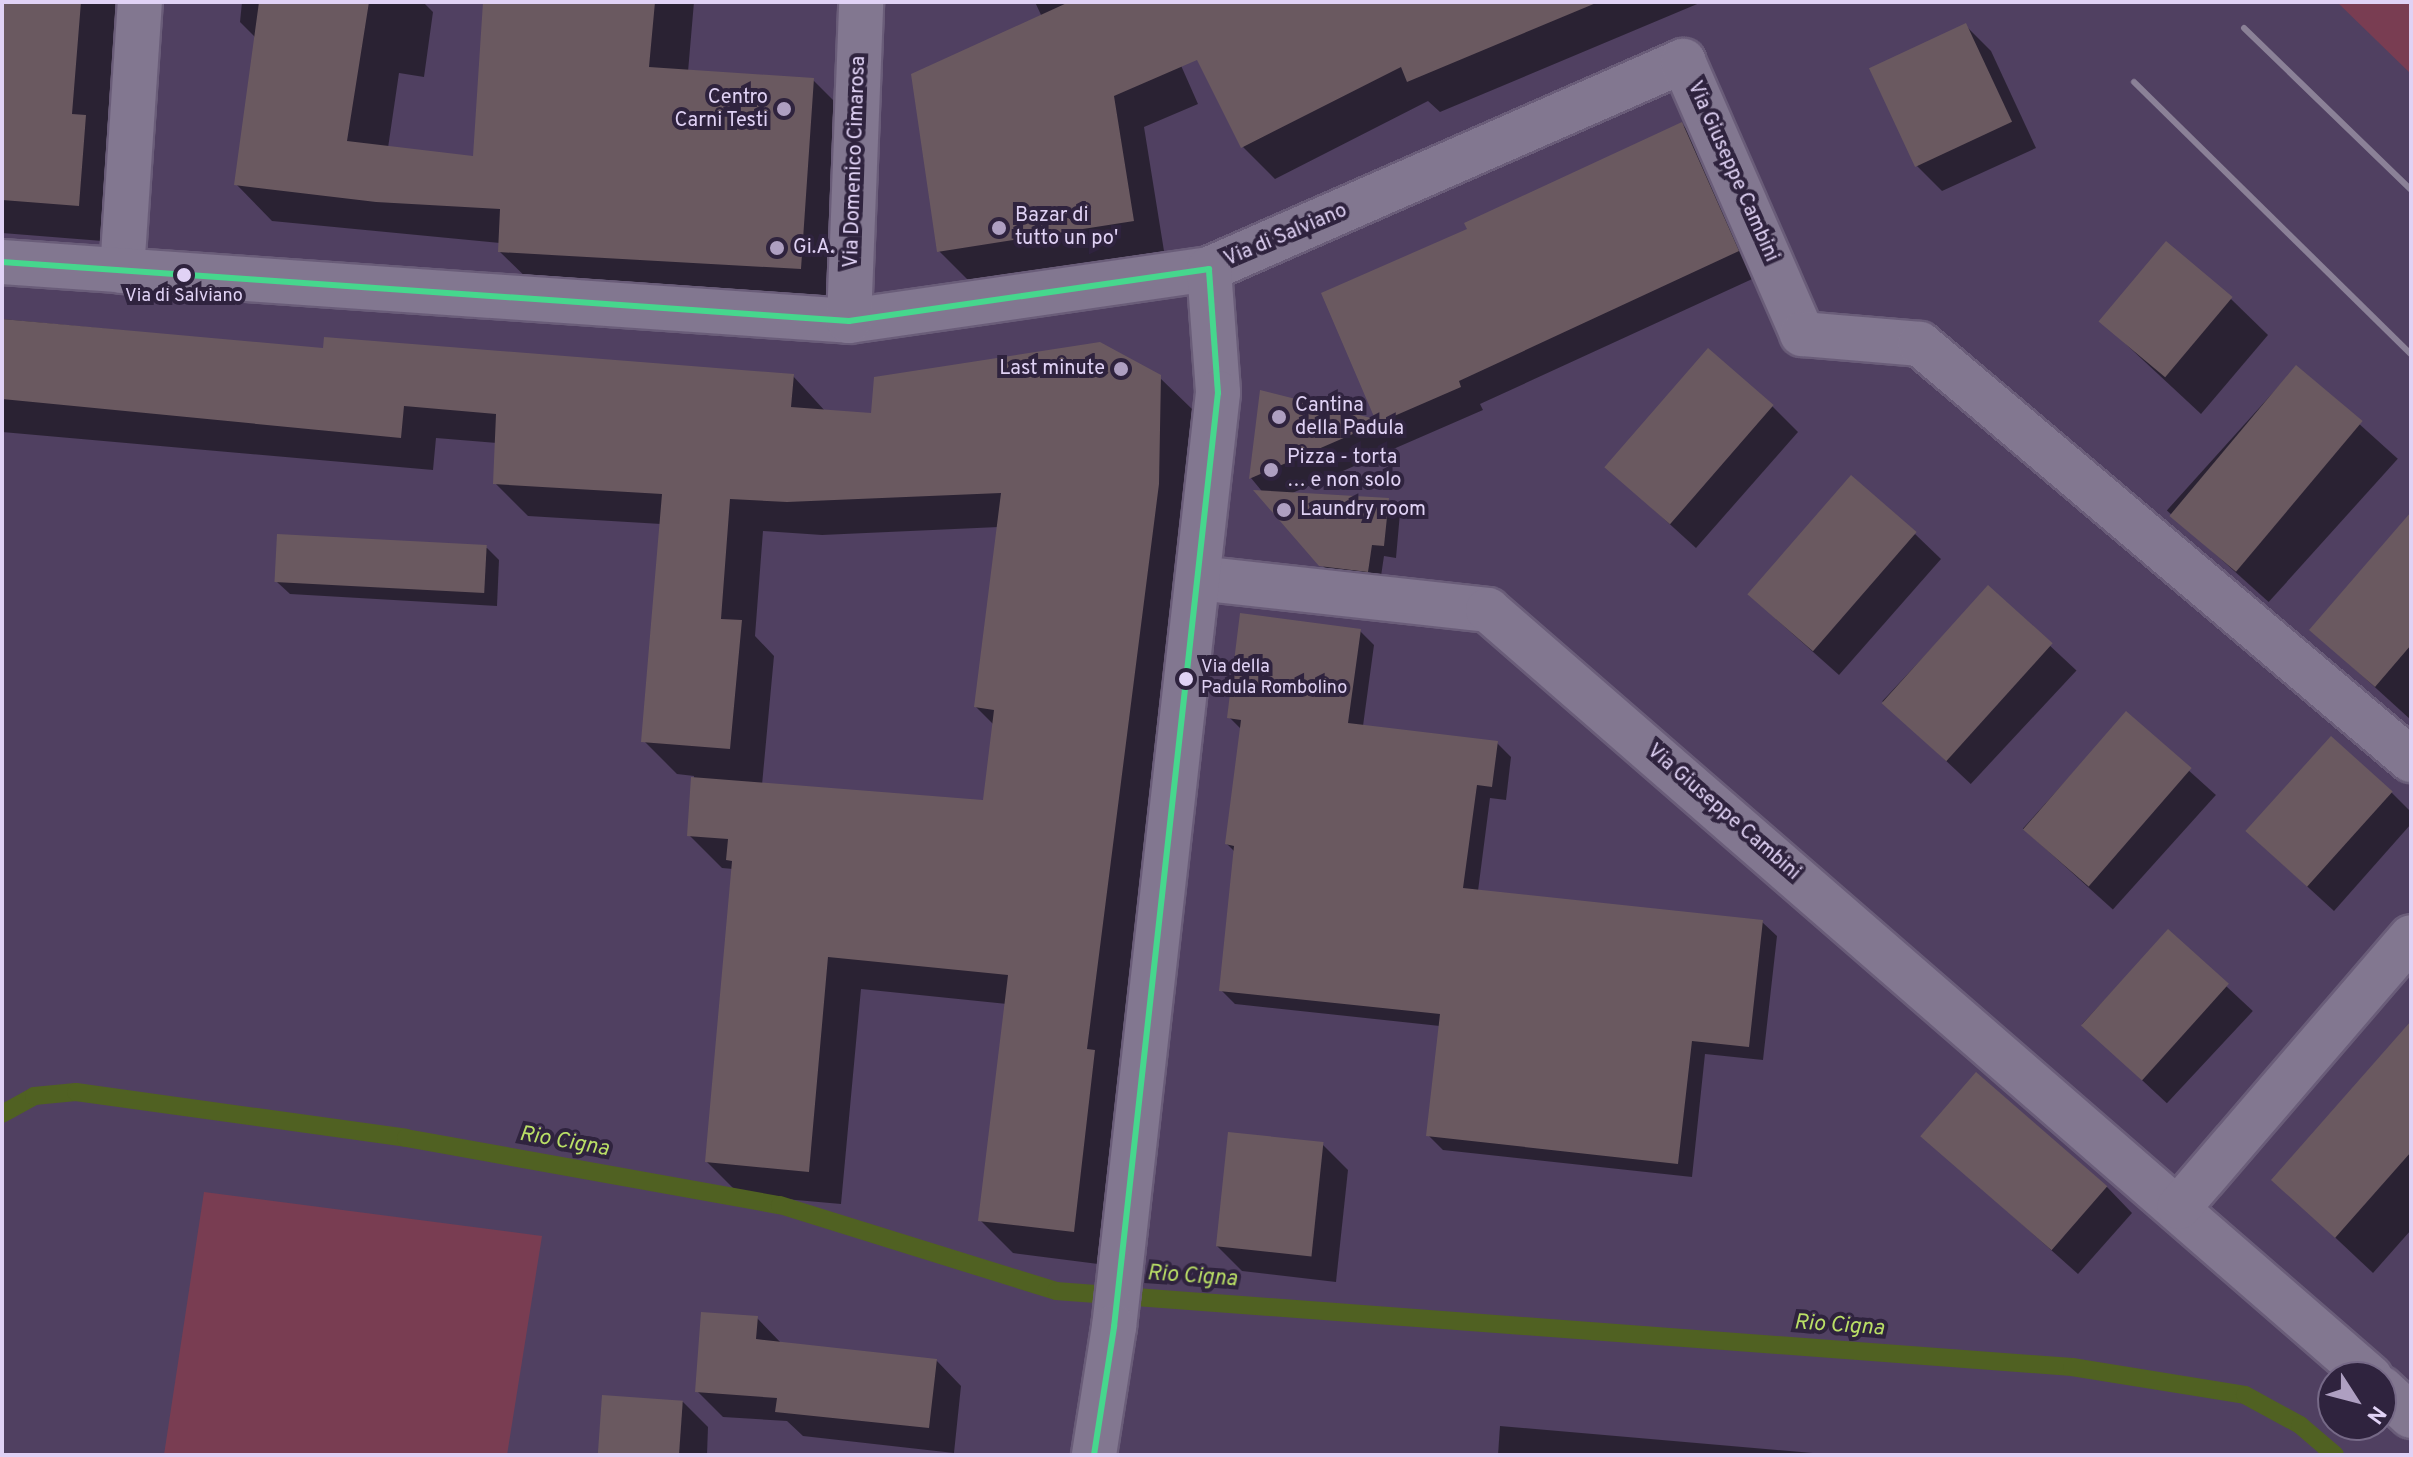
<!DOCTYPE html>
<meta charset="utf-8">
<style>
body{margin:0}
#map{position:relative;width:2413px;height:1457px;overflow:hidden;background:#504061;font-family:Overpass,sans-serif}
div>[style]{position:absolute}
.green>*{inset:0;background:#793d52}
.shadow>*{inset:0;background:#0007;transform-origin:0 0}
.stream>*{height:18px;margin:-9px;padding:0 9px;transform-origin:9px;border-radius:9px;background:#506122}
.building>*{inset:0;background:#6a5960;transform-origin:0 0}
.roads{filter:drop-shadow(2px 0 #6a5d79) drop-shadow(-2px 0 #6a5d79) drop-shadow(0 2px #6a5d79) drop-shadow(0 -2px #6a5d79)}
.minor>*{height:44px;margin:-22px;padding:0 22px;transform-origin:22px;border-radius:22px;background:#827790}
.tertiary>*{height:44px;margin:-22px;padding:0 22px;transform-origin:22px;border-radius:22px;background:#827790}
.rail>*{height:6px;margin:-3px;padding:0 3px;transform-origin:3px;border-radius:3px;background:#8b8197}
.bus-1>*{height:6px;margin:-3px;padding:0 3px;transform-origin:3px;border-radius:3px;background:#46d78d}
.dots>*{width:22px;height:22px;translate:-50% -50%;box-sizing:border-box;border:4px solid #2f233e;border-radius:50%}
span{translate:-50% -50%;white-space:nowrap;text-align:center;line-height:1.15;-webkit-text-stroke:8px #2f233e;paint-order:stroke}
.bus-label{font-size:18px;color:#e0d2f5}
.left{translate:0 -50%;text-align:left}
.poi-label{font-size:20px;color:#e0d2f5}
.right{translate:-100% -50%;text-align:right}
.street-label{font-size:20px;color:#e0d2f5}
.water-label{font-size:22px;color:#badf66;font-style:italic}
.frame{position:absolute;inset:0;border:4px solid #e0d2f5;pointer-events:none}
.north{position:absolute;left:2317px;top:1361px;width:80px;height:80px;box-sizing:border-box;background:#2f233e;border:2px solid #766987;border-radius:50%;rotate:126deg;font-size:22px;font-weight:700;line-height:32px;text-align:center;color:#e0d2f5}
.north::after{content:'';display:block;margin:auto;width:28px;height:36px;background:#ae9fc1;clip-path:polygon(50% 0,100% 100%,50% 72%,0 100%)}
</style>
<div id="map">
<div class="green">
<i style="clip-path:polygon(2337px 2px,2411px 2px,2411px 74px)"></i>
<i style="clip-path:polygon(204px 1192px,542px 1236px,507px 1455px,164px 1455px)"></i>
</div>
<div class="shadow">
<i style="clip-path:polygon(2px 2px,121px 2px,108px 140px,122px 154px,115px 242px,2px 233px)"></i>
<i style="clip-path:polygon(242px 2px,423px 2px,433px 12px,424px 77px,399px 73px,388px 148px,474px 158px,488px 2px,694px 2px,688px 72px,813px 80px,850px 117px,837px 305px,537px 288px,500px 252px,500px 243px,272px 221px,236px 184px,256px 38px,240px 22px)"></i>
<i style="clip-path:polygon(1035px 2px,1153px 2px,1198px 104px,1144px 127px,1164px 251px,970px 282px,939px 251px,1042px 17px)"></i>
<i style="clip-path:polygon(1308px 2px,1702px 2px,1440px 112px,1428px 101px,1275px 179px,1243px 147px)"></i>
<i style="clip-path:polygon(1965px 25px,1991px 51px,2036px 148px,1942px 191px,1917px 166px)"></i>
<i style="clip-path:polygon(1682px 124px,1705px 148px,1761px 275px,1480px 404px,1483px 410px,1290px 494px,1388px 500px,1400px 513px,1396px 558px,1384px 556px,1380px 583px,1333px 578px,1251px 478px,1262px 392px,1379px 422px,1469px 230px)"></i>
<i style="clip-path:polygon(2231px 299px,2268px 335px,2201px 414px,2101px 321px)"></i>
<i style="clip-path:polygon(evenodd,2px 319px,325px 350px,793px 376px,826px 412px,872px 416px,1159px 377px,1193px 410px,1192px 518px,1106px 1265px,1013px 1253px,980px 1220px,1007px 1004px,861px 989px,841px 1204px,740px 1195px,707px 1162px,733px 869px,722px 868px,689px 835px,694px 776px,677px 774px,644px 741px,661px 524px,528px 516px,495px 483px,497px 443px,436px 438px,433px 470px,2px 432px,2px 319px,999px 527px,976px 707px,994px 725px,985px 802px,762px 785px,774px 656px,755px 636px,763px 531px,822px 535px,999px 527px)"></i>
<i style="left:2296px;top:367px;width:137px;height:193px;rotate:42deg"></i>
<i style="clip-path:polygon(1772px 406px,1798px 432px,1696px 548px,1607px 467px)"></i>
<i style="clip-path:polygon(2411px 515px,2411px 720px,2312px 630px)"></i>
<i style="clip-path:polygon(1915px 534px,1941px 559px,1839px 675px,1776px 619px)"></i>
<i style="clip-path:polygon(487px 548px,499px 560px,497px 606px,290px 594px,277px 582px)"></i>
<i style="left:1988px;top:588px;width:121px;height:155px;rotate:43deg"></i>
<i style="clip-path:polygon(1360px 631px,1374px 645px,1363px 726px,1497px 743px,1511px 757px,1506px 800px,1490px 798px,1478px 891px,1762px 922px,1777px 936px,1763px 1060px,1705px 1054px,1692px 1177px,1443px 1150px,1429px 1136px,1440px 1026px,1235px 1004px,1221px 990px,1235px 852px,1227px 844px,1242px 730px,1229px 717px)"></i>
<i style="left:2126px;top:714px;width:121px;height:154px;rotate:42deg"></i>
<i style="clip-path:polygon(2391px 792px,2411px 812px,2411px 824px,2334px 911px,2248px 832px)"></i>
<i style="left:2168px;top:932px;width:116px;height:126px;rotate:43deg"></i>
<i style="clip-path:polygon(2411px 1033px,2411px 1230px,2373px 1273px,2274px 1180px)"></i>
<i style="clip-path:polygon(1923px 1136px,2107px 1187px,2132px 1213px,2078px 1274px)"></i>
<i style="clip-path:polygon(1322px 1144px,1348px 1170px,1336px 1282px,1242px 1271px,1217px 1246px)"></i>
<i style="clip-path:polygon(757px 1318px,782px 1344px,936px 1360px,961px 1386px,954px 1453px,803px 1436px,787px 1421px,723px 1417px,697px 1391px)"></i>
<i style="clip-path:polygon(604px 1397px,683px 1402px,708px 1427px,707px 1455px,600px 1455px)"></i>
<i style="clip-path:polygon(1500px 1426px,1836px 1455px,1498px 1455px)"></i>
</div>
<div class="stream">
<i style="left:2px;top:1114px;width:37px;rotate:-29deg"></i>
<i style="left:34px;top:1096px;width:42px;rotate:-5.4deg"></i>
<i style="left:76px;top:1092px;width:333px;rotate:7.9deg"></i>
<i style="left:406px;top:1138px;width:380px;rotate:10.2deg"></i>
<i style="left:780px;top:1205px;width:289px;rotate:17.3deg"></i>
<i style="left:1056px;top:1291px;width:1019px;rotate:4.28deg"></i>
<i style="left:2072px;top:1367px;width:175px;rotate:9.2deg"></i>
<i style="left:2245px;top:1395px;width:63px;rotate:28.6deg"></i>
<i style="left:2300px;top:1425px;width:46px;rotate:40.6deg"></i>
</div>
<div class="building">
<i style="clip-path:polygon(2px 2px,81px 2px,72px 114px,86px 115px,79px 206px,2px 200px)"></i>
<i style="clip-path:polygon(259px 2px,369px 2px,347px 141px,473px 156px,483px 2px,655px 2px,649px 67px,814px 78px,801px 269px,498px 252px,500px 209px,376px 202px,234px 185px)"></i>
<i style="clip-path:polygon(1069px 2px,1596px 2px,1596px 3px,1407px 82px,1401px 67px,1241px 148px,1197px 60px,1114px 96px,1134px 221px,937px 252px,911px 74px)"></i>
<i style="left:1966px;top:23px;width:109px;height:107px;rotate:65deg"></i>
<i style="clip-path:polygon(1682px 122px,1739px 251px,1459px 381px,1461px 387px,1249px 479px,1260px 390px,1375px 419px,1321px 293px,1467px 229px,1464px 223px)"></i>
<i style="left:2166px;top:241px;width:87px;height:105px;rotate:40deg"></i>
<i style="clip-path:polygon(2px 319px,323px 348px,324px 337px,794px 374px,791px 407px,871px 413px,874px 377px,1100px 342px,1161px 375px,1159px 484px,1087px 1049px,1095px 1050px,1074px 1232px,978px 1221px,1008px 975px,828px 957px,809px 1172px,705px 1162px,732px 861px,726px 860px,728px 839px,687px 836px,691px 777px,983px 800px,994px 710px,974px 707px,1001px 493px,787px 502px,730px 499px,721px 619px,742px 620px,730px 749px,641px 742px,662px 494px,493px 484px,496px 414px,404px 406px,401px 438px,2px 399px)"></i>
<i style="left:1708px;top:348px;width:87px;height:158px;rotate:41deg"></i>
<i style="left:2296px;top:365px;width:87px;height:197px;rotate:40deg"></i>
<i style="left:1851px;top:475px;width:87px;height:158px;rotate:41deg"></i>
<i style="clip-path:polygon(1253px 490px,1389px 498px,1384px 546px,1372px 545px,1368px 572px,1319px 566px)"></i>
<i style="clip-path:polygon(2411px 512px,2411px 645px,2375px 687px,2309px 630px)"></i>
<i style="left:277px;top:534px;width:210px;height:48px;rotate:3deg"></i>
<i style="left:1988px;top:585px;width:87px;height:159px;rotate:42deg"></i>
<i style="clip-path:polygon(1240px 613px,1361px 629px,1348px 723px,1498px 741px,1492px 787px,1477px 785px,1463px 888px,1763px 920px,1749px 1047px,1692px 1041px,1678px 1164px,1426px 1136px,1440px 1014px,1219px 991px,1234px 846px,1225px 844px,1241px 720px,1227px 718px)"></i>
<i style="left:2126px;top:711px;width:87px;height:157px;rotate:41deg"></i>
<i style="left:2331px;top:736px;width:83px;height:128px;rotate:42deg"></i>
<i style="left:2168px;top:929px;width:82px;height:130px;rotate:42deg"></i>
<i style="clip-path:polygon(2411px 1021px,2411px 1152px,2335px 1238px,2271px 1180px)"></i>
<i style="left:1976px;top:1072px;width:174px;height:85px;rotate:41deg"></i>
<i style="left:1228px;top:1132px;width:96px;height:115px;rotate:6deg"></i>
<i style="clip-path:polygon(701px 1312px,758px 1316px,756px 1339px,937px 1359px,929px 1428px,775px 1412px,777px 1398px,695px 1392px)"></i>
<i style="left:602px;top:1395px;width:81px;height:60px;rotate:4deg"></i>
</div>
<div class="roads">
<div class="minor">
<i style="left:1209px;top:269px;width:518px;rotate:-23.69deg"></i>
<i style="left:1683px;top:61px;width:298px;rotate:66.4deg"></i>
<i style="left:1802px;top:334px;width:118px;rotate:4.8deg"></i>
<i style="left:1920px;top:344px;width:644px;rotate:40.27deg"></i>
<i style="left:122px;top:271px;width:270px;rotate:-86.2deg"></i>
<i style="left:1198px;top:578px;width:292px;rotate:6.3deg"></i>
<i style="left:1488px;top:610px;width:1169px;rotate:41.01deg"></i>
<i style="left:2179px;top:1207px;width:356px;rotate:-49.3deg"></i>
<i style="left:2381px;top:1388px;width:41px;rotate:43deg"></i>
</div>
<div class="tertiary">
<i style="left:2px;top:262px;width:849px;rotate:3.98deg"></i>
<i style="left:849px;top:321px;width:364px;rotate:-8.2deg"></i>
<i style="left:1209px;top:269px;width:124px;rotate:85.8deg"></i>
<i style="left:1218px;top:393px;width:940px;rotate:96.35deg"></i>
<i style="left:1114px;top:1327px;width:130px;rotate:98.9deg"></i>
<i style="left:849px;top:321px;width:319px;rotate:-87.8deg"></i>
</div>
</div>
<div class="rail">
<i style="left:2244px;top:28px;width:233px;rotate:44.1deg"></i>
<i style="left:2134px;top:82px;width:388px;rotate:44.5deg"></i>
</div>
<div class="bus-1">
<i style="left:2px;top:262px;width:849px;rotate:3.98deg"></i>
<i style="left:849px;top:321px;width:364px;rotate:-8.2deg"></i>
<i style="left:1094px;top:1455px;width:130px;rotate:-81.1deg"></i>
<i style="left:1114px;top:1327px;width:940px;rotate:-83.65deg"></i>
<i style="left:1218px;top:393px;width:124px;rotate:-94.2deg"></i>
</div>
<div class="dots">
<i style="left:784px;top:109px;background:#ae9fc1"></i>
<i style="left:999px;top:228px;background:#ae9fc1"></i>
<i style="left:777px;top:248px;background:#ae9fc1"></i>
<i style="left:184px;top:275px;background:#e0d2f5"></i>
<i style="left:1121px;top:369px;background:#ae9fc1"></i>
<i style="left:1279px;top:417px;background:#ae9fc1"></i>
<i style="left:1271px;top:470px;background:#ae9fc1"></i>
<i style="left:1284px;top:510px;background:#ae9fc1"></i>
<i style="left:1186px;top:679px;background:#e0d2f5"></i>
</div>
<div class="bus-label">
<span style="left:184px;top:297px">Via di Salviano</span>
<span class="left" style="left:1201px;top:679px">Via della<br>Padula Rombolino</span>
</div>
<div class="poi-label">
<span class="right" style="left:768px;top:110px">Centro<br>Carni Testi</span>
<span class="left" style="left:1015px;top:228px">Bazar di<br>tutto un po'</span>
<span class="left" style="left:793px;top:248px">Gi.A.</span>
<span class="right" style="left:1105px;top:369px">Last minute</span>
<span class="left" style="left:1295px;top:418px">Cantina<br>della Padula</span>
<span class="left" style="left:1287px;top:470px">Pizza - torta<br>… e non solo</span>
<span class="left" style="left:1300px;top:510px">Laundry room</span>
</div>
<div class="street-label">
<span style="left:856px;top:162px;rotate:-88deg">Via Domenico Cimarosa</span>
<span style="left:1732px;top:172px;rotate:66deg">Via Giuseppe Cambini</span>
<span style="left:1286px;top:236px;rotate:-23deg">Via di Salviano</span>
<span style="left:1723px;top:813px;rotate:41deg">Via Giuseppe Cambini</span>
</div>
<div class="water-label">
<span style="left:564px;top:1142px;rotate:10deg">Rio Cigna</span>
<span style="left:1192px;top:1277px;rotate:4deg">Rio Cigna</span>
<span style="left:1839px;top:1326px;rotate:4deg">Rio Cigna</span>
</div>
<div class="frame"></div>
<div class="north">N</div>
</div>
